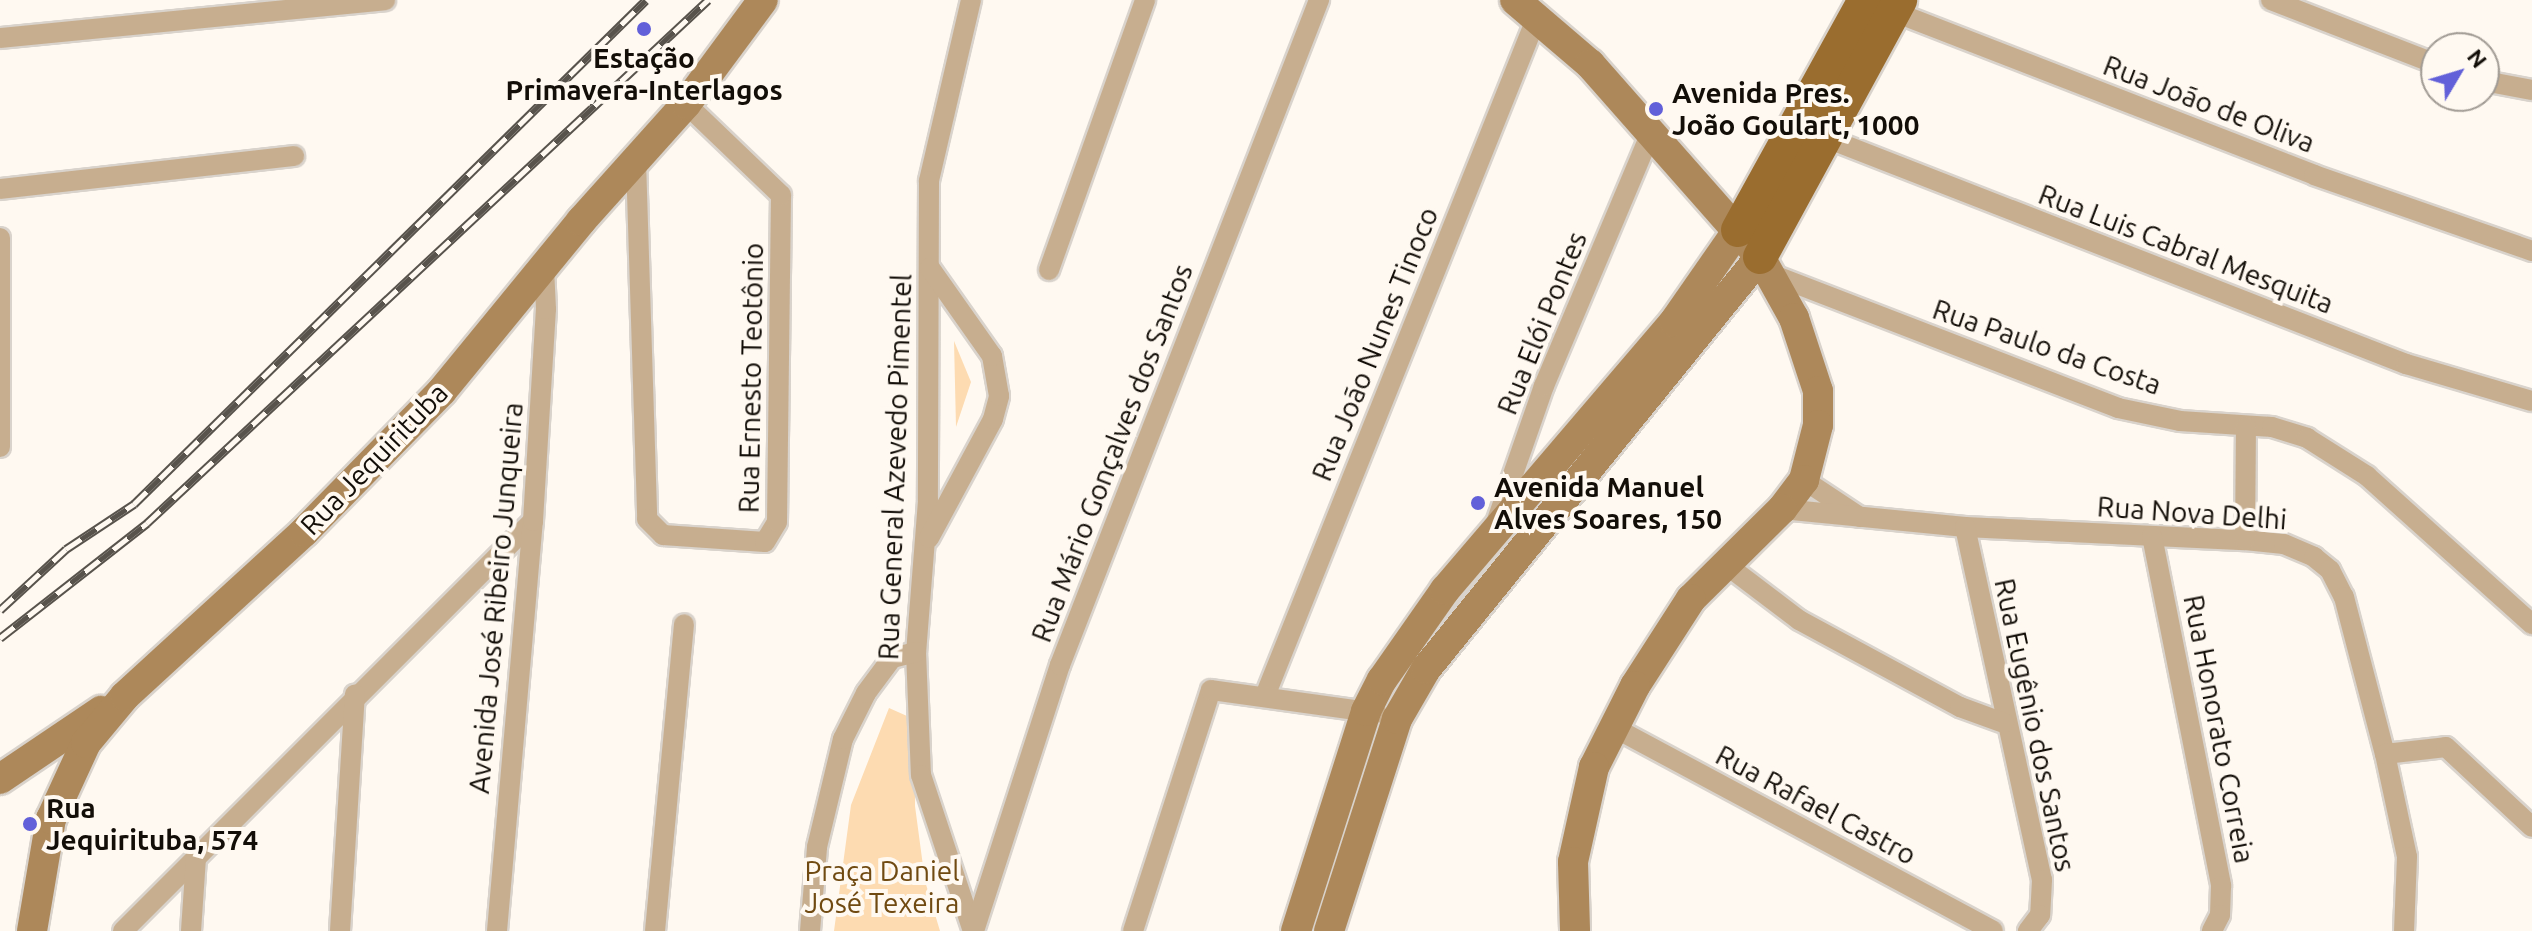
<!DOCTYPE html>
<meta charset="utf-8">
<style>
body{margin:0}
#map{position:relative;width:2532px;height:931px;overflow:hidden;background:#fff9f1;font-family:Ubuntu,sans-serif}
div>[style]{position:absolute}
.green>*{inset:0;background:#fddbb1}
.roads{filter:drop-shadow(2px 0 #d9d3cc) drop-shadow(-2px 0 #d9d3cc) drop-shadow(0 2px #d9d3cc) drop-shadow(0 -2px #d9d3cc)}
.street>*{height:20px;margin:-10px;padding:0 10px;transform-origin:10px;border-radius:10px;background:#c7ae8f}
.secondary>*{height:30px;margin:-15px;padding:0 15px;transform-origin:15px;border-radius:15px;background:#ad885a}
.primary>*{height:34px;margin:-17px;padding:0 17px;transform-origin:17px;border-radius:17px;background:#9a6d2f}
.rail>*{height:9px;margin-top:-4.5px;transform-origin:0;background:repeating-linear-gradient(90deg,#fff9f1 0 18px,#58534c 0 36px);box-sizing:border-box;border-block:2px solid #58534c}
.dots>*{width:22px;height:22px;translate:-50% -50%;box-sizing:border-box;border:4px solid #fff9f1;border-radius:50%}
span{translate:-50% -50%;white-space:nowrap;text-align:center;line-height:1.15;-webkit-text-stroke:8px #fff9f1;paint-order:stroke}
.poi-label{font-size:28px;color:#130e08;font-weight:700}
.left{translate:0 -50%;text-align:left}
.street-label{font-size:28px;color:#130e08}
.park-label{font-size:28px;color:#704a11}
.north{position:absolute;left:2420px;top:32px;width:80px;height:80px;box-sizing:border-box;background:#fff9f1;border:2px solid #a19b94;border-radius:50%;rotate:52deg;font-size:22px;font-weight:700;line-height:32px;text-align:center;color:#130e08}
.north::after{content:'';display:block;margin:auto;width:28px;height:36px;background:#6260d9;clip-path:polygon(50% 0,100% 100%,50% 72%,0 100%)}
</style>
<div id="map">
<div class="green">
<i style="clip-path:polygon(954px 341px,971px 382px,956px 427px)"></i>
<i style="clip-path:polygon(889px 708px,916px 720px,915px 806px,925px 881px,940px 931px,834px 931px,851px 805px)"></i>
</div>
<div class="roads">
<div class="street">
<i style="left:971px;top:0;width:186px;rotate:103.1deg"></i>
<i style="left:929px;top:181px;width:320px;rotate:90.2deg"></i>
<i style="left:928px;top:501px;width:151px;rotate:94.5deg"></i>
<i style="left:916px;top:652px;width:123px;rotate:87.7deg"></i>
<i style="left:921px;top:775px;width:164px;rotate:71.6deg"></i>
<i style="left:2271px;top:0;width:177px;rotate:21.2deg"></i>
<i style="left:1887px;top:9px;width:458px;rotate:21.2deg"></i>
<i style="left:2314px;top:175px;width:231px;rotate:19.2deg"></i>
<i style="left:0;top:38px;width:387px;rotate:-5.6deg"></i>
<i style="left:2484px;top:81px;width:49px;rotate:10.6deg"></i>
<i style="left:1824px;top:137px;width:625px;rotate:21.31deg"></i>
<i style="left:2406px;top:364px;width:131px;rotate:16.4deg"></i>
<i style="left:636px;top:161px;width:358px;rotate:88.2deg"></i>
<i style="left:647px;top:519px;width:23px;rotate:45deg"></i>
<i style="left:663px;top:535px;width:102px;rotate:3.9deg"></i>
<i style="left:765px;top:542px;width:23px;rotate:-59deg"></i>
<i style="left:777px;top:522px;width:327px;rotate:-89.3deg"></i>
<i style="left:781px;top:195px;width:132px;rotate:-136.2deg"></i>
<i style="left:0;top:189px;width:296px;rotate:-6.4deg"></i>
<i style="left:0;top:238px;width:209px;rotate:90deg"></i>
<i style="left:1049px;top:270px;width:287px;rotate:-70.4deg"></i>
<i style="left:1771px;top:274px;width:372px;rotate:21.1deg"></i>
<i style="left:2118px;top:408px;width:63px;rotate:11.8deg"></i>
<i style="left:2180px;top:421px;width:92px;rotate:3.7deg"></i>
<i style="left:2272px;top:427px;width:37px;rotate:17deg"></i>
<i style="left:2307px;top:438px;width:71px;rotate:32.3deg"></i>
<i style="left:2367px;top:476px;width:222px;rotate:41.9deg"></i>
<i style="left:1804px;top:480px;width:67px;rotate:33.5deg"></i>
<i style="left:1782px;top:509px;width:184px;rotate:5.6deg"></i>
<i style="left:1965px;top:527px;width:280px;rotate:2.7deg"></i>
<i style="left:2245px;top:540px;width:39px;rotate:6deg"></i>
<i style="left:2284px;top:544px;width:33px;rotate:23deg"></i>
<i style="left:2314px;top:557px;width:21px;rotate:39deg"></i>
<i style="left:2330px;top:570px;width:30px;rotate:63deg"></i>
<i style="left:2344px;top:597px;width:162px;rotate:75.4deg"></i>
<i style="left:2385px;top:754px;width:105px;rotate:77.9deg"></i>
<i style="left:2407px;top:857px;width:74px;rotate:92.3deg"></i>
<i style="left:1497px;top:520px;width:142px;rotate:-70.7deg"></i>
<i style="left:1544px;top:386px;width:275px;rotate:-67.1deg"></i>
<i style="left:1965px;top:527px;width:361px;rotate:77.7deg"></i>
<i style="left:2042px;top:880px;width:35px;rotate:93deg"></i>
<i style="left:2040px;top:915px;width:20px;rotate:127deg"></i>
<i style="left:2152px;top:536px;width:357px;rotate:78.8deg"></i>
<i style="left:2221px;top:886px;width:29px;rotate:92deg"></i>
<i style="left:2220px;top:915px;width:18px;rotate:117deg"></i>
<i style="left:929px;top:538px;width:135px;rotate:-61.7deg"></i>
<i style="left:993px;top:419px;width:24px;rotate:-75deg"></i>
<i style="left:999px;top:396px;width:41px;rotate:-99.9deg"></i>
<i style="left:992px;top:356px;width:108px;rotate:-125.2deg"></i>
<i style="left:2245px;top:540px;width:113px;rotate:-89.5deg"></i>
<i style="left:1724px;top:563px;width:94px;rotate:37.2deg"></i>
<i style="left:1799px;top:620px;width:183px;rotate:28.4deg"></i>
<i style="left:1960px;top:707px;width:47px;rotate:20deg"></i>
<i style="left:1265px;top:696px;width:735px;rotate:-68.18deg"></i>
<i style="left:1613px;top:727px;width:431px;rotate:28.2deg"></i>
<i style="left:2385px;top:754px;width:61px;rotate:-6.5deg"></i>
<i style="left:2446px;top:747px;width:117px;rotate:42.9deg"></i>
<i style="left:123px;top:931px;width:580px;rotate:-45deg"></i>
<i style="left:191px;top:931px;width:74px;rotate:-86.1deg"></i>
<i style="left:340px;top:931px;width:237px;rotate:-86.4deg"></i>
<i style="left:497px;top:931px;width:412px;rotate:-85deg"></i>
<i style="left:533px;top:521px;width:212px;rotate:-86.5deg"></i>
<i style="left:546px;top:309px;width:41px;rotate:-92.8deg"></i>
<i style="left:655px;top:931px;width:308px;rotate:-84.6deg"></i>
<i style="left:810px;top:931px;width:84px;rotate:-85.2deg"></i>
<i style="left:817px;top:847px;width:111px;rotate:-76.5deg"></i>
<i style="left:843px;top:739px;width:51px;rotate:-63.4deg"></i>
<i style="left:866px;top:693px;width:44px;rotate:-53.4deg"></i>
<i style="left:892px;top:658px;width:25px;rotate:-14deg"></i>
<i style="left:974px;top:931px;width:280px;rotate:-72.1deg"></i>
<i style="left:1060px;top:665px;width:714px;rotate:-68.72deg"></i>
<i style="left:1133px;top:931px;width:253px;rotate:-72.1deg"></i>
<i style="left:1211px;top:690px;width:167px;rotate:7.9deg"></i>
</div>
<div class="secondary">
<i style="left:1515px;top:0;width:99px;rotate:40.5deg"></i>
<i style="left:1590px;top:64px;width:257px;rotate:48.6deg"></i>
<i style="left:1760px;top:257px;width:70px;rotate:60.9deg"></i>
<i style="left:1794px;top:318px;width:77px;rotate:71.8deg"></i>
<i style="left:1818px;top:391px;width:34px;rotate:90deg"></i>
<i style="left:1818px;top:425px;width:57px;rotate:104.3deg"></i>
<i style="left:1804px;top:480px;width:36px;rotate:127deg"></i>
<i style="left:1782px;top:509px;width:128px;rotate:135.3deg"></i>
<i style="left:1691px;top:599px;width:103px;rotate:122.8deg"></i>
<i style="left:1635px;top:686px;width:91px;rotate:116.8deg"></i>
<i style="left:1594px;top:767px;width:97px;rotate:102.5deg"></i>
<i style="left:1573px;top:862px;width:69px;rotate:88.3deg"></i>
<i style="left:0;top:779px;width:122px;rotate:-34deg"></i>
<i style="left:32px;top:931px;width:114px;rotate:-80.4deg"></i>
<i style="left:51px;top:819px;width:84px;rotate:-65.3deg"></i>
<i style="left:86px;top:743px;width:61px;rotate:-50.3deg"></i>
<i style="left:125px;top:696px;width:243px;rotate:-42.5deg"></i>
<i style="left:304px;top:532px;width:197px;rotate:-45.6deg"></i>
<i style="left:442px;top:391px;width:220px;rotate:-50.7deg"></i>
<i style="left:581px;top:221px;width:157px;rotate:-48.1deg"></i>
<i style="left:686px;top:104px;width:129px;rotate:-53.5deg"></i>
<i style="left:1296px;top:931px;width:231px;rotate:-72.3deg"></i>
<i style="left:1366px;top:711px;width:35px;rotate:-63deg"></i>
<i style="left:1382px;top:680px;width:110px;rotate:-55deg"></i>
<i style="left:1445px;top:590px;width:353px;rotate:-49.5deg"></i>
<i style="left:1674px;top:322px;width:112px;rotate:-55.2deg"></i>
<i style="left:1329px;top:931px;width:223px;rotate:-72.2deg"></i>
<i style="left:1397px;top:719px;width:58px;rotate:-59.9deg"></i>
<i style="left:1426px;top:669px;width:530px;rotate:-50.97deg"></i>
</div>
<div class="primary">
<i style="left:1738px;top:230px;width:263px;rotate:-61.1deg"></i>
<i style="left:1760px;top:257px;width:293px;rotate:-61.4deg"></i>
</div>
</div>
<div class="rail">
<i style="left:0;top:610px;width:90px;rotate:-42.7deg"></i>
<i style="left:66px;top:549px;width:82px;rotate:-33.5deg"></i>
<i style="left:134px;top:504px;width:718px;rotate:-44.55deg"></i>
<i style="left:0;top:638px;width:187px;rotate:-38deg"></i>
<i style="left:147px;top:523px;width:767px;rotate:-42.99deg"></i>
</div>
<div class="dots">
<i style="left:644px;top:29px;background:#6260d9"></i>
<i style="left:1656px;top:109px;background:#6260d9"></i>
<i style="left:1478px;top:503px;background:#6260d9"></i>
<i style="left:30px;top:824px;background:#6260d9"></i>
</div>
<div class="poi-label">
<span style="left:644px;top:74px">Estação<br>Primavera-Interlagos</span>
<span class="left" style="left:1672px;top:109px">Avenida Pres.<br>João Goulart, 1000</span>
<span class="left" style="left:1494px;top:503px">Avenida Manuel<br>Alves Soares, 150</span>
<span class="left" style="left:46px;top:824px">Rua<br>Jequirituba, 574</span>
</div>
<div class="street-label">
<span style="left:2209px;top:104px;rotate:21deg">Rua João de Oliva</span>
<span style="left:2186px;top:249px;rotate:21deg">Rua Luis Cabral Mesquita</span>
<span style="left:1542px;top:323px;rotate:-68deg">Rua Elói Pontes</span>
<span style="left:1375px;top:344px;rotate:-68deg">Rua João Nunes Tinoco</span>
<span style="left:2047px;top:347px;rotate:19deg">Rua Paulo da Costa</span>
<span style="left:751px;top:378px;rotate:-89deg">Rua Ernesto Teotônio</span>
<span style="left:1112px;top:453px;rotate:-69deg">Rua Mário Gonçalves dos Santos</span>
<span style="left:374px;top:459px;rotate:-46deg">Rua Jequirituba</span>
<span style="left:895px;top:467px;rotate:-88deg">Rua General Azevedo Pimentel</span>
<span style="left:2192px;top:513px;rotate:4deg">Rua Nova Delhi</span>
<span style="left:496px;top:598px;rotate:-85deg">Avenida José Ribeiro Junqueira</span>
<span style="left:2035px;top:725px;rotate:78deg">Rua Eugênio dos Santos</span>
<span style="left:2219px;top:729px;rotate:79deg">Rua Honorato Correia</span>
<span style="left:1816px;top:805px;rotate:28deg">Rua Rafael Castro</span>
</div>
<div class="park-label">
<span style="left:882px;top:887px">Praça Daniel<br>José Texeira</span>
</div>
<div class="north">N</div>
</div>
